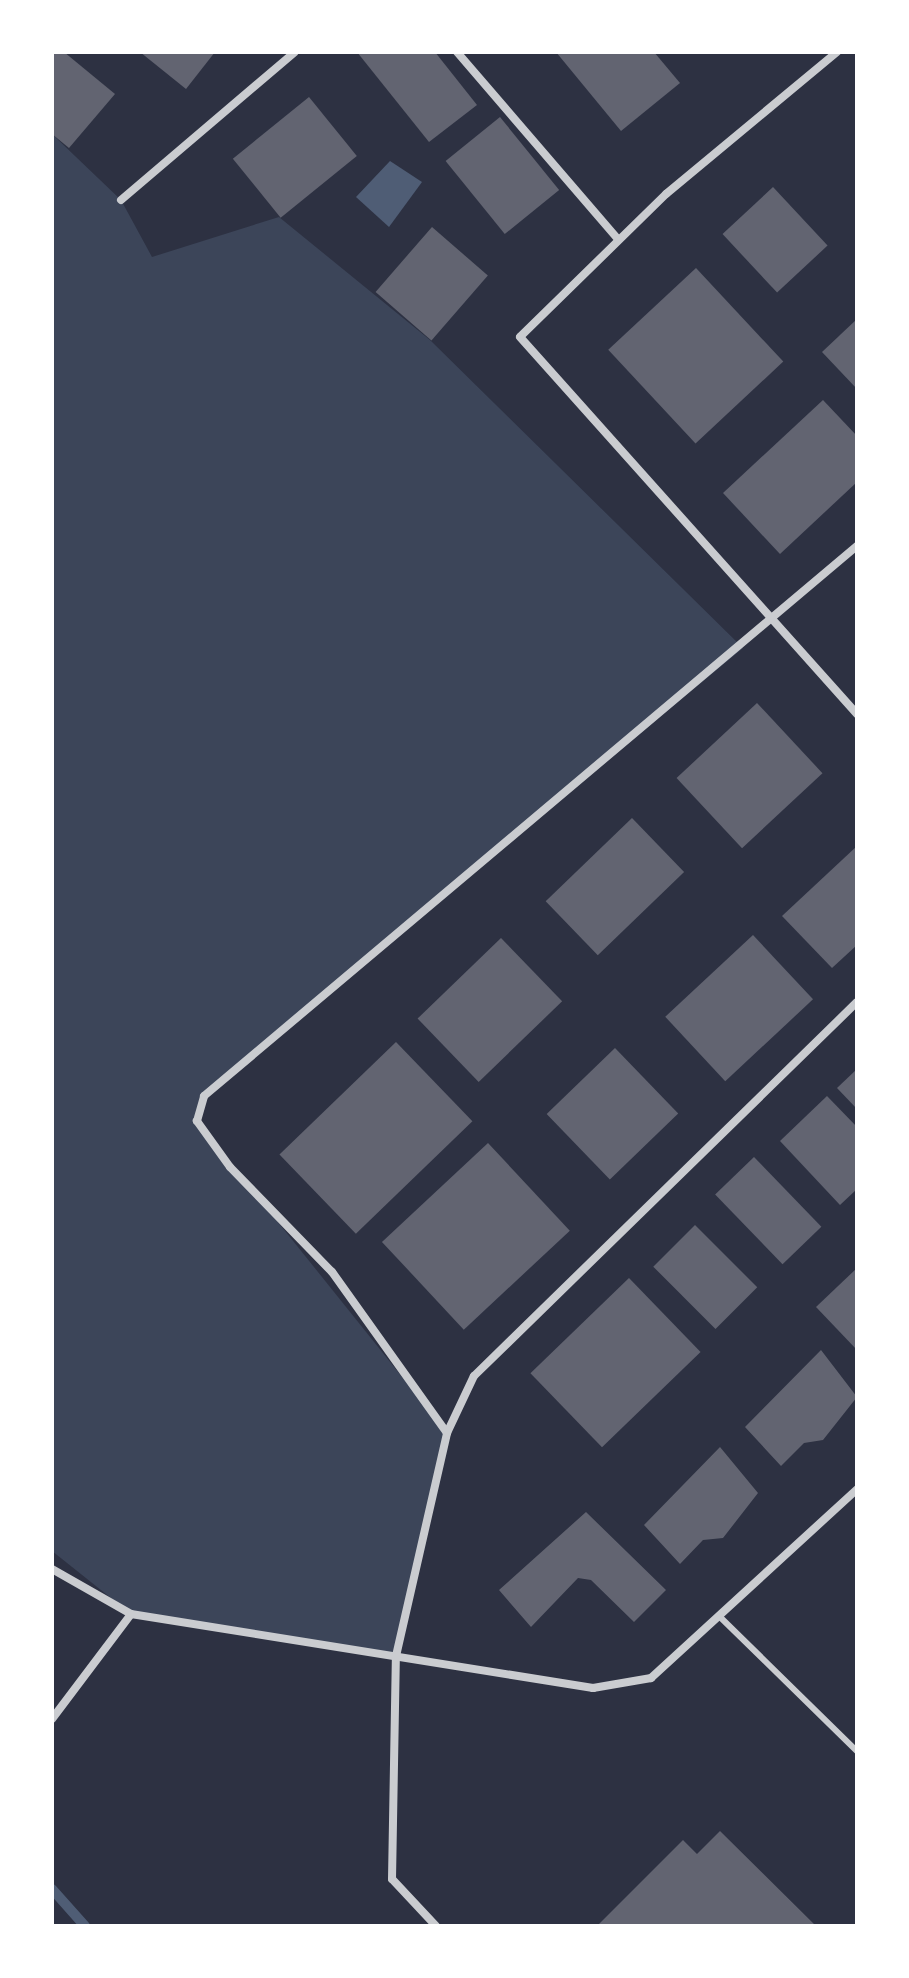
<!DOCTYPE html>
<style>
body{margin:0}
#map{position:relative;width:909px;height:1978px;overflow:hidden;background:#2d3142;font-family:Quicksand,sans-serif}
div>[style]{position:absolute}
.green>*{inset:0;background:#3c4559}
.water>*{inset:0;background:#4f5d75}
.stream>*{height:10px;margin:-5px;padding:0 5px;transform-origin:5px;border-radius:5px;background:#4f5d75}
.building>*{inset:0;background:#626471;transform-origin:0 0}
.service>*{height:6px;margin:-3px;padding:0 3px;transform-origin:3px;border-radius:3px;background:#caccd0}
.minor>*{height:8px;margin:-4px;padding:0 4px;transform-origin:4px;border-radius:4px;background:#caccd0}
span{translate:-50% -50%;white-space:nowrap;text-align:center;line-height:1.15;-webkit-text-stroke:6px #fff;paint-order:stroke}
.frame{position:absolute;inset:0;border:54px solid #fff;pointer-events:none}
</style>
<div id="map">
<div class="green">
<i style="clip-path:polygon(52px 134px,121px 200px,152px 257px,279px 217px,430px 340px,743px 648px,204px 1096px,197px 1121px,447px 1433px,396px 1656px,131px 1614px,52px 1551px)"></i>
</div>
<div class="water">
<i style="clip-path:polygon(390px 161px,422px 182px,389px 227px,356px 197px)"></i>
</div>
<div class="stream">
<i style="left:52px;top:1889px;width:50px;rotate:48.3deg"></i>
</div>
<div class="building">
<i style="clip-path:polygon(52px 52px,64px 52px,115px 94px,69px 148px,52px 134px)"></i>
<i style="clip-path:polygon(140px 52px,215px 52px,186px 89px)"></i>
<i style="clip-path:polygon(357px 52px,435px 52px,477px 105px,429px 142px)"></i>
<i style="clip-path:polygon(556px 52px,654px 52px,680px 83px,621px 131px)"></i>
<i style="left:309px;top:97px;width:76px;height:98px;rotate:51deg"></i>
<i style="left:500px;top:117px;width:94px;height:70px;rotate:51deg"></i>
<i style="left:773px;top:187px;width:80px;height:69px;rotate:47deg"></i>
<i style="left:432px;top:227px;width:74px;height:86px;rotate:41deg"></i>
<i style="left:696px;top:268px;width:128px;height:120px;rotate:47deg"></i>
<i style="clip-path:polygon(857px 319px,857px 389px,822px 352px)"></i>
<i style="clip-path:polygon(823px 400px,857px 436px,857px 482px,780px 554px,723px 493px)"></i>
<i style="left:757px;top:703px;width:96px;height:110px;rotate:47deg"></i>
<i style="left:632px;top:818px;width:75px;height:120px;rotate:46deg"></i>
<i style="clip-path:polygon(857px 846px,857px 945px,832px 968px,782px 916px)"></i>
<i style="left:753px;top:935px;width:88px;height:120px;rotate:47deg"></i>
<i style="left:501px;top:938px;width:88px;height:116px;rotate:46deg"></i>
<i style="left:396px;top:1042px;width:110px;height:162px;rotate:46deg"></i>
<i style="left:615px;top:1048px;width:91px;height:95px;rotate:46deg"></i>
<i style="clip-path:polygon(857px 1069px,857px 1109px,837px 1088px)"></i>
<i style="clip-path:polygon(827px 1096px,857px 1127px,857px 1189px,840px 1205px,780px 1141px)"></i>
<i style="left:488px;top:1143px;width:120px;height:145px;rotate:47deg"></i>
<i style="left:754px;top:1157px;width:97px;height:54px;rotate:46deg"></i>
<i style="left:695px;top:1225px;width:88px;height:59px;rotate:45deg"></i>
<i style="clip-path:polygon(857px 1268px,857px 1350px,816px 1307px)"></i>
<i style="left:629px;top:1278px;width:103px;height:137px;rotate:46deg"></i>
<i style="clip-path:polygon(821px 1350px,857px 1397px,823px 1440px,804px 1443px,781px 1466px,745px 1427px)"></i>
<i style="clip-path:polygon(720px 1447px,758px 1493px,723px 1538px,703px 1540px,680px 1564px,644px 1525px)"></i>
<i style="clip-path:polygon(586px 1512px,666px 1590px,634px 1622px,591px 1580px,578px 1578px,531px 1627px,499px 1590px)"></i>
<i style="clip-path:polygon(720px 1831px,816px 1926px,597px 1926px,683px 1840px,697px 1854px)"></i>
</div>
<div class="service">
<i style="left:719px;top:1616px;width:193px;rotate:44.4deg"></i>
</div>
<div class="minor">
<i style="left:457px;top:52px;width:245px;rotate:49.3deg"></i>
<i style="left:837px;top:52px;width:222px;rotate:140.3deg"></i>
<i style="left:666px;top:194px;width:204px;rotate:135.6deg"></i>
<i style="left:520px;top:337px;width:506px;rotate:48.21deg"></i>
<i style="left:121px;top:200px;width:228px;rotate:-40.4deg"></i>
<i style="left:447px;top:1433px;width:198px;rotate:-125.5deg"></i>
<i style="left:332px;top:1272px;width:146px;rotate:-134.2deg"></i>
<i style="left:230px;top:1167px;width:57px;rotate:-125.7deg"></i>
<i style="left:197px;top:1121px;width:26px;rotate:-74deg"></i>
<i style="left:204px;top:1096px;width:854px;rotate:-40.11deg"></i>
<i style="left:52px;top:1569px;width:91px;rotate:29.7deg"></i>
<i style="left:131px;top:1614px;width:468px;rotate:9.1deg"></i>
<i style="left:593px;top:1688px;width:59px;rotate:-9.8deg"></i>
<i style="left:651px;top:1678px;width:280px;rotate:-42.5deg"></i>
<i style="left:52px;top:1719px;width:131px;rotate:-53deg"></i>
<i style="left:436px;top:1926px;width:64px;rotate:-133.1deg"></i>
<i style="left:392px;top:1879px;width:223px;rotate:-89deg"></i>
<i style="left:396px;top:1656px;width:229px;rotate:-77.1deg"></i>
<i style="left:447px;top:1433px;width:63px;rotate:-64.7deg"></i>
<i style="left:474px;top:1376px;width:535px;rotate:-44.32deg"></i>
</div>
<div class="frame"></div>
</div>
